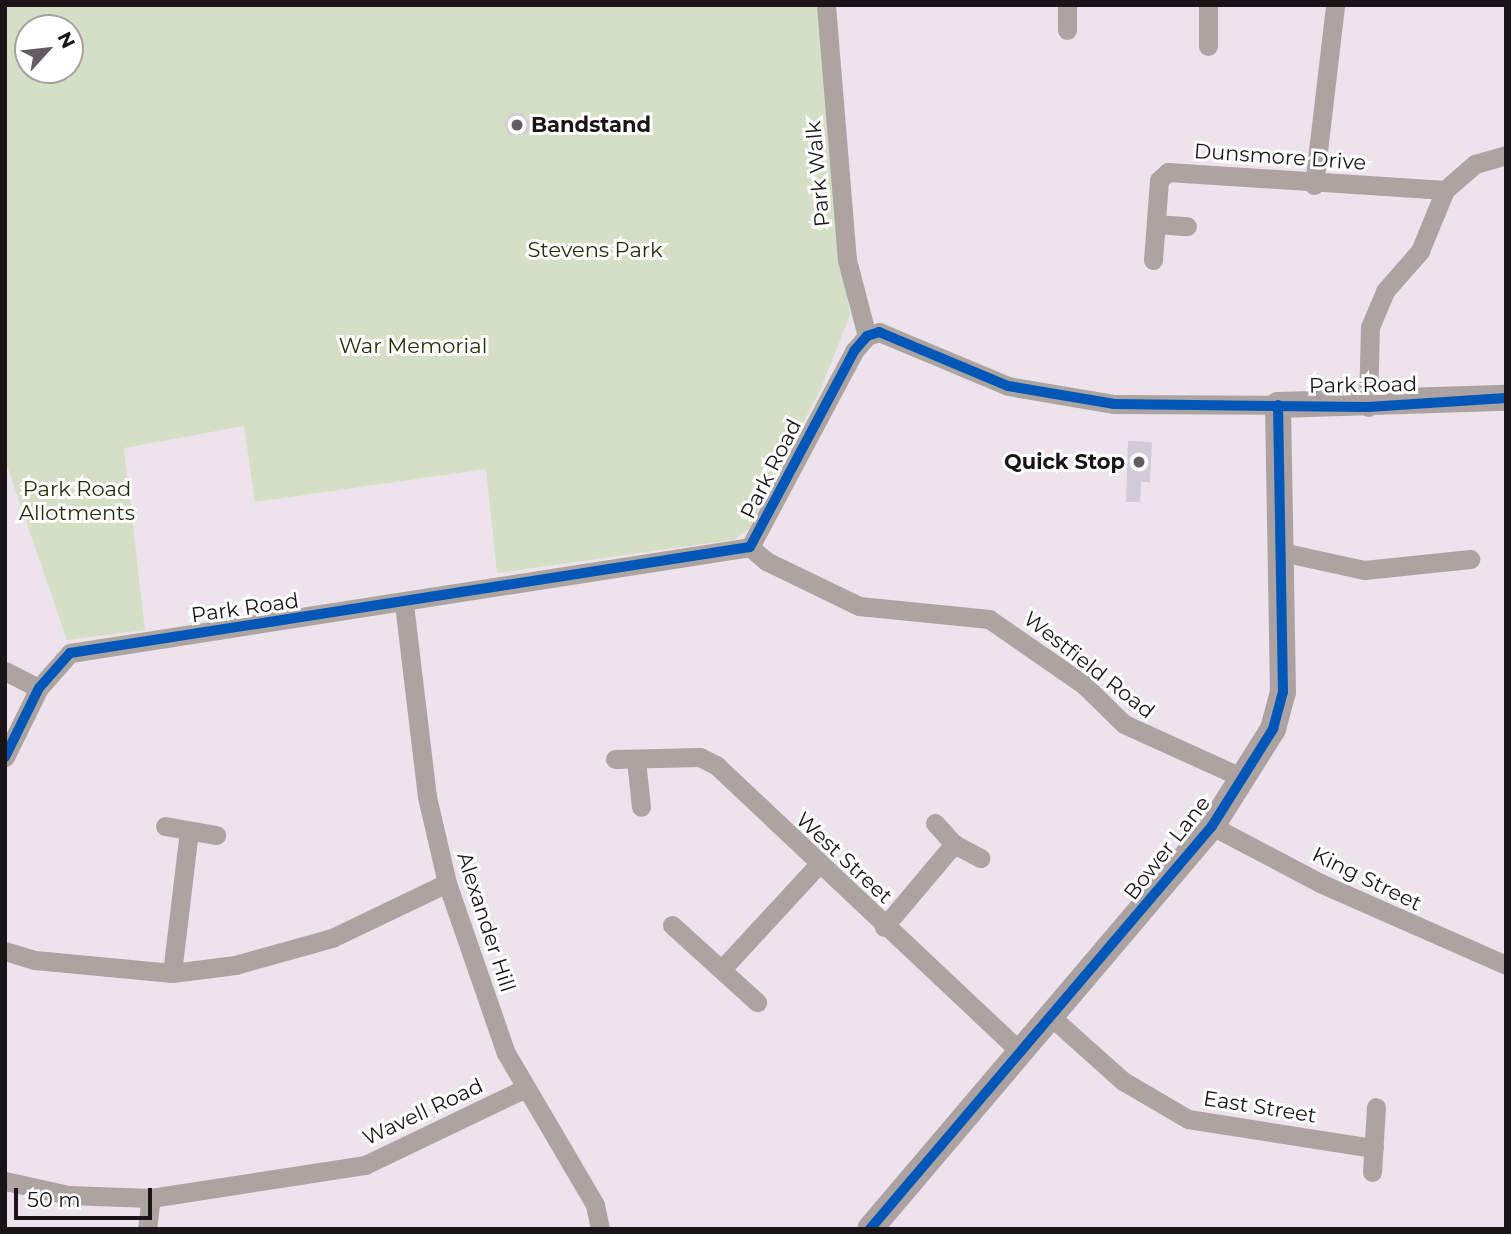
<!DOCTYPE html>
<style>
body{margin:0}
#map{position:relative;width:1511px;height:1234px;overflow:hidden;background:#ece3ec;font-family:Montserrat,sans-serif}
div>[style]{position:absolute}
.green>*{inset:0;background:#d5dfc6}
.building>*{inset:0;background:#d3cad8}
.street>*{height:19px;margin:-9.5px;padding:0 9.5px;transform-origin:9.5px;border-radius:9.5px;background:#aca4a1}
.secondary>*{height:26px;margin:-13px;padding:0 13px;transform-origin:13px;border-radius:13px;background:#aca2a1}
.cycleway>*{height:10px;margin:-5px;padding:0 5px;transform-origin:5px;border-radius:5px;background:#0057b8}
.dots>*{width:19px;height:19px;translate:-50% -50%;box-sizing:border-box;border:4px solid #fff;border-radius:50%}
span{translate:-50% -50%;white-space:nowrap;text-align:center;line-height:1.15;-webkit-text-stroke:6px #fff;paint-order:stroke}
.poi-label{font-size:21px;color:#1a1419;font-weight:700}
.left{translate:0 -50%;text-align:left}
.right{translate:-100% -50%;text-align:right}
.street-label{font-size:21px;color:#1a1419}
.park-label{font-size:21px;color:#1f2f06}
.frame{position:absolute;inset:0;border:7px solid #1a1419;pointer-events:none}
.north{position:absolute;left:14px;top:14px;width:70px;height:70px;box-sizing:border-box;background:#fff;border:2px solid #a3a1a3;border-radius:50%;rotate:63deg;font-size:19px;font-weight:700;line-height:28px;text-align:center;color:#1a1419}
.north::after{content:'';display:block;margin:auto;width:24px;height:32px;background:#645c63;clip-path:polygon(50% 0,100% 100%,50% 72%,0 100%)}
.scale{position:absolute;left:14px;top:1188px;width:138px;height:32px;box-sizing:border-box;border:4px solid #1a1419;border-top:0;padding-left:9px;font-size:21px;line-height:24px;white-space:nowrap;color:#1a1419;-webkit-text-stroke:5px #fff;paint-order:stroke}
</style>
<div id="map">
<div class="green">
<i style="clip-path:polygon(evenodd,5px 5px,820px 5px,840px 255px,850px 315px,821px 388px,749px 529px,733px 540px,497px 573px,486px 469px,255px 502px,244px 426px,124px 448px,145px 630px,67px 640px,5px 460px,5px 5px,28px 28px,70px 28px,70px 70px,28px 70px,28px 28px)"></i>
</div>
<div class="building">
<i style="clip-path:polygon(510px 113px,523px 113px,531px 126px,527px 134px,509px 135px,504px 124px)"></i>
<i style="clip-path:polygon(1128px 441px,1152px 442px,1150px 482px,1141px 482px,1140px 502px,1126px 502px)"></i>
</div>
<div class="street">
<i style="left:826px;top:5px;width:256px;rotate:85.3deg"></i>
<i style="left:847px;top:260px;width:79px;rotate:75.3deg"></i>
<i style="left:1067px;top:30px;width:25px;rotate:-90deg"></i>
<i style="left:1208px;top:46px;width:41px;rotate:-90deg"></i>
<i style="left:1314px;top:185px;width:181px;rotate:-83.3deg"></i>
<i style="left:1156px;top:224px;width:31px;rotate:4deg"></i>
<i style="left:1153px;top:260px;width:80px;rotate:-85.7deg"></i>
<i style="left:1159px;top:180px;width:12px;rotate:-42deg"></i>
<i style="left:1168px;top:172px;width:278px;rotate:3.7deg"></i>
<i style="left:1368px;top:407px;width:80px;rotate:-88.6deg"></i>
<i style="left:1370px;top:327px;width:39px;rotate:-67deg"></i>
<i style="left:1385px;top:291px;width:53px;rotate:-48.8deg"></i>
<i style="left:1420px;top:251px;width:66px;rotate:-67.7deg"></i>
<i style="left:1445px;top:190px;width:40px;rotate:-41deg"></i>
<i style="left:1475px;top:164px;width:32px;rotate:-16deg"></i>
<i style="left:750px;top:547px;width:21px;rotate:41deg"></i>
<i style="left:766px;top:561px;width:103px;rotate:25.8deg"></i>
<i style="left:859px;top:606px;width:131px;rotate:5.7deg"></i>
<i style="left:989px;top:619px;width:114px;rotate:34.7deg"></i>
<i style="left:1083px;top:684px;width:57px;rotate:44.3deg"></i>
<i style="left:1124px;top:724px;width:131px;rotate:24.4deg"></i>
<i style="left:1282px;top:552px;width:84px;rotate:12.4deg"></i>
<i style="left:1364px;top:570px;width:107px;rotate:-5.9deg"></i>
<i style="left:404px;top:604px;width:194px;rotate:83.2deg"></i>
<i style="left:427px;top:797px;width:88px;rotate:76.9deg"></i>
<i style="left:447px;top:883px;width:180px;rotate:70.9deg"></i>
<i style="left:506px;top:1053px;width:176px;rotate:59.6deg"></i>
<i style="left:595px;top:1205px;width:25px;rotate:78deg"></i>
<i style="left:5px;top:671px;width:38px;rotate:27deg"></i>
<i style="left:5px;top:757px;width:77px;rotate:-63.8deg"></i>
<i style="left:39px;top:688px;width:47px;rotate:-48.5deg"></i>
<i style="left:70px;top:653px;width:688px;rotate:-8.86deg"></i>
<i style="left:750px;top:547px;width:222px;rotate:-62deg"></i>
<i style="left:854px;top:351px;width:20px;rotate:-49deg"></i>
<i style="left:867px;top:336px;width:13px;rotate:-18deg"></i>
<i style="left:879px;top:332px;width:140px;rotate:22.7deg"></i>
<i style="left:1008px;top:386px;width:108px;rotate:9.6deg"></i>
<i style="left:1114px;top:404px;width:164px;rotate:0.3deg"></i>
<i style="left:615px;top:759px;width:85px;rotate:-1.3deg"></i>
<i style="left:700px;top:757px;width:18px;rotate:27deg"></i>
<i style="left:716px;top:765px;width:417px;rotate:43.3deg"></i>
<i style="left:636px;top:760px;width:47px;rotate:83.9deg"></i>
<i style="left:935px;top:823px;width:28px;rotate:48deg"></i>
<i style="left:954px;top:844px;width:30px;rotate:28deg"></i>
<i style="left:165px;top:826px;width:52px;rotate:10deg"></i>
<i style="left:1212px;top:826px;width:122px;rotate:27.8deg"></i>
<i style="left:1320px;top:883px;width:203px;rotate:23.8deg"></i>
<i style="left:672px;top:925px;width:115px;rotate:42.2deg"></i>
<i style="left:884px;top:927px;width:109px;rotate:-49.9deg"></i>
<i style="left:5px;top:951px;width:31px;rotate:17deg"></i>
<i style="left:35px;top:960px;width:138px;rotate:5.4deg"></i>
<i style="left:172px;top:973px;width:64px;rotate:-7.2deg"></i>
<i style="left:235px;top:965px;width:101px;rotate:-15.6deg"></i>
<i style="left:332px;top:938px;width:127px;rotate:-25.6deg"></i>
<i style="left:722px;top:969px;width:140px;rotate:-47.3deg"></i>
<i style="left:172px;top:973px;width:143px;rotate:-83.2deg"></i>
<i style="left:1048px;top:1014px;width:101px;rotate:41.8deg"></i>
<i style="left:1123px;top:1081px;width:75px;rotate:30.3deg"></i>
<i style="left:1188px;top:1119px;width:188px;rotate:8.9deg"></i>
<i style="left:1372px;top:1172px;width:65px;rotate:-86.5deg"></i>
<i style="left:5px;top:1181px;width:65px;rotate:12.5deg"></i>
<i style="left:68px;top:1195px;width:83px;rotate:2.1deg"></i>
<i style="left:151px;top:1198px;width:217px;rotate:-8.8deg"></i>
<i style="left:365px;top:1165px;width:178px;rotate:-25.6deg"></i>
<i style="left:147px;top:1229px;width:31px;rotate:-83deg"></i>
</div>
<div class="secondary">
<i style="left:870px;top:1229px;width:529px;rotate:-49.68deg"></i>
<i style="left:1212px;top:826px;width:115px;rotate:-57.8deg"></i>
<i style="left:1273px;top:729px;width:38px;rotate:-75deg"></i>
<i style="left:1283px;top:692px;width:287px;rotate:-91deg"></i>
<i style="left:1278px;top:405px;width:228px;rotate:-1.8deg"></i>
</div>
<div class="cycleway">
<i style="left:5px;top:757px;width:77px;rotate:-63.8deg"></i>
<i style="left:39px;top:688px;width:47px;rotate:-48.5deg"></i>
<i style="left:70px;top:653px;width:688px;rotate:-8.86deg"></i>
<i style="left:750px;top:547px;width:222px;rotate:-62deg"></i>
<i style="left:854px;top:351px;width:20px;rotate:-49deg"></i>
<i style="left:867px;top:336px;width:13px;rotate:-18deg"></i>
<i style="left:879px;top:332px;width:140px;rotate:22.7deg"></i>
<i style="left:1008px;top:386px;width:108px;rotate:9.6deg"></i>
<i style="left:1114px;top:404px;width:254px;rotate:0.7deg"></i>
<i style="left:1368px;top:407px;width:138px;rotate:-3.7deg"></i>
<i style="left:870px;top:1229px;width:529px;rotate:-49.68deg"></i>
<i style="left:1212px;top:826px;width:115px;rotate:-57.8deg"></i>
<i style="left:1273px;top:729px;width:38px;rotate:-75deg"></i>
<i style="left:1283px;top:692px;width:287px;rotate:-91deg"></i>
</div>
<div class="dots">
<i style="left:517px;top:125px;background:#645c63"></i>
<i style="left:1139px;top:462px;background:#645c63"></i>
</div>
<div class="poi-label">
<span class="left" style="left:531px;top:125px">Bandstand</span>
<span class="right" style="left:1125px;top:462px">Quick Stop</span>
</div>
<div class="street-label">
<span style="left:1280px;top:157px;rotate:4deg">Dunsmore Drive</span>
<span style="left:818px;top:174px;rotate:-95deg">Park Walk</span>
<span style="left:1363px;top:385px;rotate:-1deg">Park Road</span>
<span style="left:771px;top:469px;rotate:-63deg">Park Road</span>
<span style="left:245px;top:608px;rotate:-8deg">Park Road</span>
<span style="left:1089px;top:665px;rotate:38deg">Westfield Road</span>
<span style="left:1167px;top:848px;rotate:-52deg">Bower Lane</span>
<span style="left:844px;top:858px;rotate:43deg">West Street</span>
<span style="left:1367px;top:879px;rotate:26deg">King Street</span>
<span style="left:486px;top:922px;rotate:72deg">Alexander Hill</span>
<span style="left:1260px;top:1107px;rotate:9deg">East Street</span>
<span style="left:423px;top:1112px;rotate:-25deg">Wavell Road</span>
</div>
<div class="park-label">
<span style="left:595px;top:250px">Stevens Park</span>
<span style="left:413px;top:346px">War Memorial</span>
<span style="left:77px;top:501px">Park Road<br>Allotments</span>
</div>
<div class="frame"></div>
<div class="north">N</div>
<div class="scale">50 m</div>
</div>
